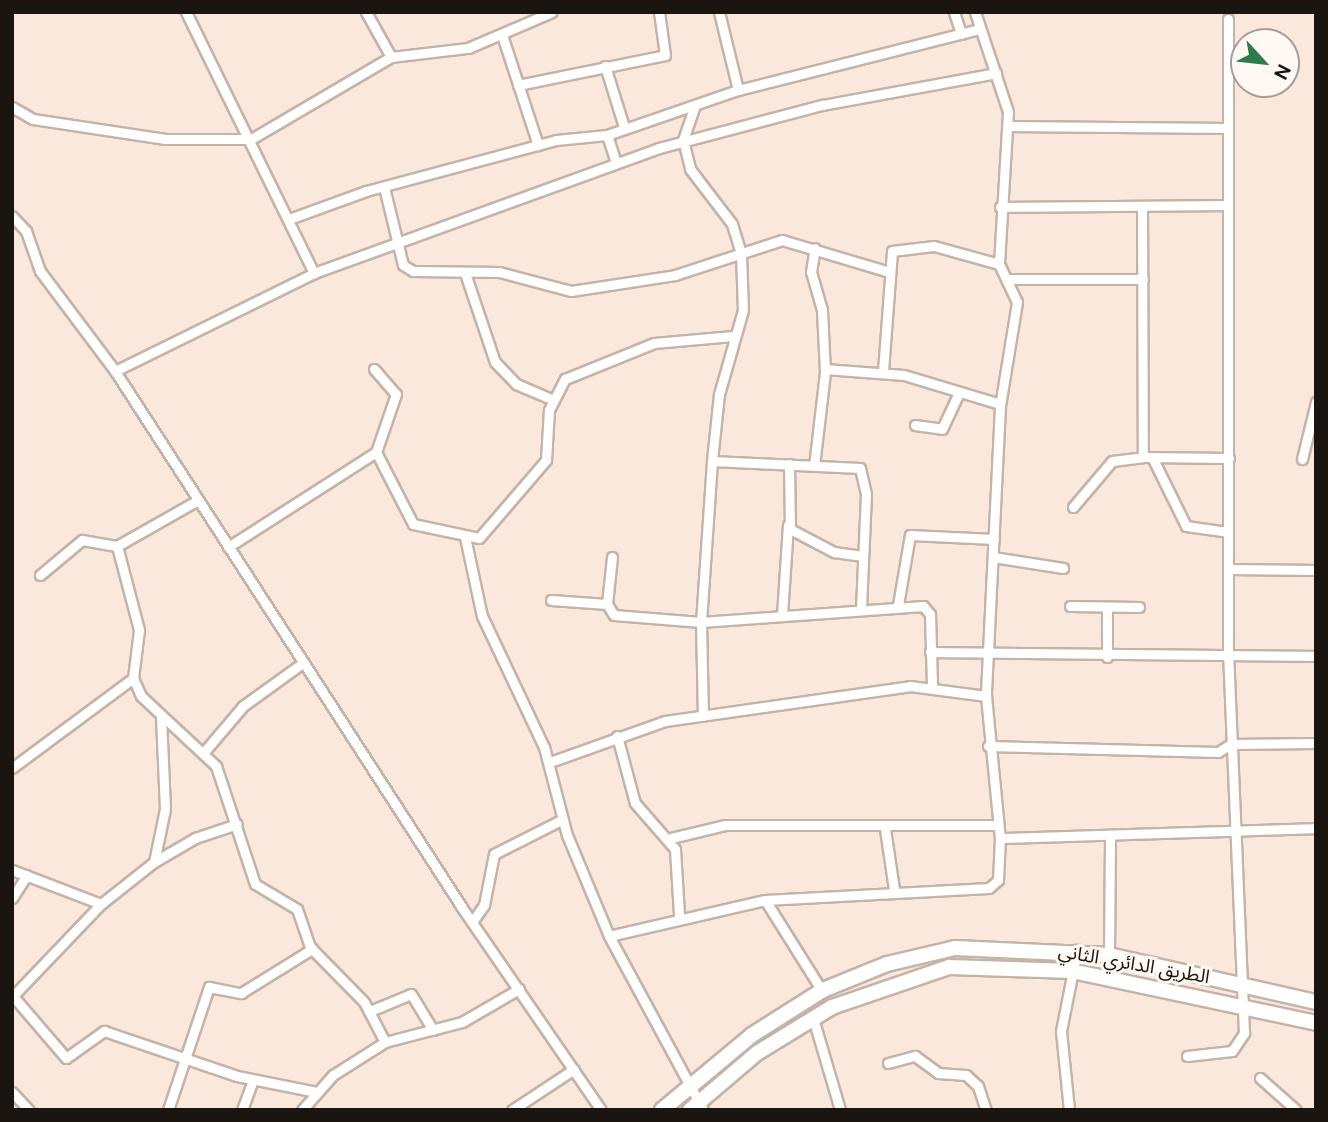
<!DOCTYPE html>
<meta charset="utf-8">
<style>
body{margin:0}
#map{position:relative;width:1328px;height:1122px;overflow:hidden;background:#fae8dc;font-family:"DM Sans","Noto Sans Arabic",sans-serif}
div>[style]{position:absolute}
.roads{filter:drop-shadow(2px 0 #c4b3a7) drop-shadow(-2px 0 #c4b3a7) drop-shadow(0 2px #c4b3a7) drop-shadow(0 -2px #c4b3a7)}
.street>*{height:9px;margin:-4.5px;padding:0 4.5px;transform-origin:4.5px;border-radius:4.5px;background:#fff}
.primary>*{height:14px;margin:-7px;padding:0 7px;transform-origin:7px;border-radius:7px;background:#fff}
span{translate:-50% -50%;white-space:nowrap;text-align:center;line-height:1.15;-webkit-text-stroke:6px #fff8f3;paint-order:stroke}
.street-label{font-size:19px;color:#1b1511}
.frame{position:absolute;inset:0;border:14px solid #1b1511;pointer-events:none}
.north{position:absolute;left:1230px;top:28px;width:70px;height:70px;box-sizing:border-box;background:#fff8f3;border:2px solid #a49d99;border-radius:50%;rotate:117deg;font-size:19px;font-weight:700;line-height:28px;text-align:center;color:#1b1511}
.north::after{content:'';display:block;margin:auto;width:24px;height:32px;background:#2d7c4d;clip-path:polygon(50% 0,100% 100%,50% 72%,0 100%)}
</style>
<div id="map">
<div class="roads">
<div class="street">
<i style="left:186px;top:12px;width:291px;rotate:63.9deg"></i>
<i style="left:366px;top:12px;width:51px;rotate:60.9deg"></i>
<i style="left:391px;top:57px;width:78px;rotate:-6.7deg"></i>
<i style="left:468px;top:48px;width:91px;rotate:-23.2deg"></i>
<i style="left:719px;top:12px;width:80px;rotate:76.3deg"></i>
<i style="left:954px;top:12px;width:23px;rotate:72deg"></i>
<i style="left:975px;top:12px;width:105px;rotate:71.7deg"></i>
<i style="left:1008px;top:112px;width:152px;rotate:93.4deg"></i>
<i style="left:999px;top:264px;width:42px;rotate:64.7deg"></i>
<i style="left:1017px;top:302px;width:105px;rotate:99.3deg"></i>
<i style="left:1000px;top:406px;width:290px;rotate:92.8deg"></i>
<i style="left:986px;top:696px;width:143px;rotate:84.4deg"></i>
<i style="left:1000px;top:838px;width:316px;rotate:-1.8deg"></i>
<i style="left:502px;top:35px;width:116px;rotate:71.9deg"></i>
<i style="left:605px;top:66px;width:64px;rotate:72.7deg"></i>
<i style="left:518px;top:85px;width:150px;rotate:-11.5deg"></i>
<i style="left:665px;top:55px;width:43px;rotate:-97.9deg"></i>
<i style="left:695px;top:105px;width:37px;rotate:109deg"></i>
<i style="left:683px;top:140px;width:30px;rotate:76deg"></i>
<i style="left:690px;top:169px;width:69px;rotate:52.6deg"></i>
<i style="left:732px;top:224px;width:31px;rotate:73deg"></i>
<i style="left:741px;top:254px;width:56px;rotate:88deg"></i>
<i style="left:743px;top:310px;width:87px;rotate:105.9deg"></i>
<i style="left:719px;top:394px;width:67px;rotate:96deg"></i>
<i style="left:712px;top:461px;width:161px;rotate:93.9deg"></i>
<i style="left:701px;top:622px;width:94px;rotate:88.8deg"></i>
<i style="left:12px;top:107px;width:24px;rotate:30deg"></i>
<i style="left:33px;top:119px;width:134px;rotate:8.6deg"></i>
<i style="left:165px;top:139px;width:86px"></i>
<i style="left:251px;top:139px;width:162px;rotate:-30.4deg"></i>
<i style="left:1008px;top:126px;width:219px;rotate:0.5deg"></i>
<i style="left:607px;top:135px;width:29px;rotate:72deg"></i>
<i style="left:384px;top:187px;width:80px;rotate:76.3deg"></i>
<i style="left:403px;top:265px;width:12px;rotate:31deg"></i>
<i style="left:413px;top:271px;width:86px;rotate:0.7deg"></i>
<i style="left:499px;top:272px;width:74px;rotate:14.8deg"></i>
<i style="left:571px;top:291px;width:105px;rotate:-8.7deg"></i>
<i style="left:675px;top:275px;width:113px;rotate:-18.1deg"></i>
<i style="left:782px;top:240px;width:109px;rotate:16.6deg"></i>
<i style="left:1142px;top:206px;width:251px;rotate:89.8deg"></i>
<i style="left:1143px;top:457px;width:86px;rotate:0.7deg"></i>
<i style="left:1000px;top:207px;width:228px;rotate:-0.5deg"></i>
<i style="left:12px;top:216px;width:21px;rotate:47deg"></i>
<i style="left:26px;top:231px;width:42px;rotate:70.7deg"></i>
<i style="left:40px;top:271px;width:125px;rotate:53.1deg"></i>
<i style="left:289px;top:219px;width:82px;rotate:-20deg"></i>
<i style="left:366px;top:191px;width:197px;rotate:-15deg"></i>
<i style="left:556px;top:140px;width:51px;rotate:-5.6deg"></i>
<i style="left:607px;top:135px;width:139px;rotate:-19deg"></i>
<i style="left:738px;top:90px;width:249px;rotate:-14.2deg"></i>
<i style="left:465px;top:273px;width:94px;rotate:71.4deg"></i>
<i style="left:495px;top:362px;width:30px;rotate:46deg"></i>
<i style="left:516px;top:384px;width:38px;rotate:23deg"></i>
<i style="left:1010px;top:279px;width:133px"></i>
<i style="left:374px;top:369px;width:33px;rotate:49deg"></i>
<i style="left:396px;top:394px;width:61px;rotate:109deg"></i>
<i style="left:825px;top:369px;width:79px;rotate:4.3deg"></i>
<i style="left:904px;top:375px;width:100px;rotate:16.8deg"></i>
<i style="left:883px;top:371px;width:120px;rotate:-85.7deg"></i>
<i style="left:892px;top:251px;width:42px;rotate:-6.8deg"></i>
<i style="left:934px;top:246px;width:67px;rotate:15.5deg"></i>
<i style="left:915px;top:425px;width:27px;rotate:8deg"></i>
<i style="left:942px;top:429px;width:40px;rotate:-65deg"></i>
<i style="left:1152px;top:457px;width:77px;rotate:63.8deg"></i>
<i style="left:1186px;top:526px;width:42px;rotate:8.1deg"></i>
<i style="left:1302px;top:459px;width:59px;rotate:-76.2deg"></i>
<i style="left:712px;top:461px;width:148px;rotate:2.7deg"></i>
<i style="left:860px;top:468px;width:27px;rotate:77deg"></i>
<i style="left:866px;top:494px;width:114px;rotate:92.5deg"></i>
<i style="left:789px;top:464px;width:65px;rotate:89.1deg"></i>
<i style="left:790px;top:529px;width:50px;rotate:27.6deg"></i>
<i style="left:834px;top:552px;width:29px;rotate:8deg"></i>
<i style="left:814px;top:466px;width:95px;rotate:-83.3deg"></i>
<i style="left:825px;top:372px;width:62px;rotate:-92.8deg"></i>
<i style="left:822px;top:310px;width:40px;rotate:-106deg"></i>
<i style="left:811px;top:272px;width:24px;rotate:-81deg"></i>
<i style="left:1073px;top:507px;width:60px;rotate:-49.7deg"></i>
<i style="left:1112px;top:461px;width:31px;rotate:-7deg"></i>
<i style="left:465px;top:537px;width:81px;rotate:77.9deg"></i>
<i style="left:482px;top:616px;width:145px;rotate:64.7deg"></i>
<i style="left:544px;top:747px;width:91px;rotate:75.4deg"></i>
<i style="left:567px;top:835px;width:109px;rotate:67.4deg"></i>
<i style="left:609px;top:936px;width:198px;rotate:61.6deg"></i>
<i style="left:117px;top:546px;width:87px;rotate:75.3deg"></i>
<i style="left:139px;top:630px;width:48px;rotate:97.1deg"></i>
<i style="left:133px;top:678px;width:20px;rotate:66deg"></i>
<i style="left:141px;top:696px;width:103px;rotate:43deg"></i>
<i style="left:216px;top:766px;width:124px;rotate:71.7deg"></i>
<i style="left:255px;top:884px;width:49px;rotate:30.8deg"></i>
<i style="left:297px;top:909px;width:40px;rotate:71.1deg"></i>
<i style="left:310px;top:947px;width:77px;rotate:45.5deg"></i>
<i style="left:364px;top:1002px;width:45px;rotate:62.3deg"></i>
<i style="left:228px;top:547px;width:176px;rotate:-32.7deg"></i>
<i style="left:376px;top:452px;width:81px;rotate:62.8deg"></i>
<i style="left:413px;top:524px;width:67px;rotate:12deg"></i>
<i style="left:479px;top:538px;width:103px;rotate:-49.3deg"></i>
<i style="left:546px;top:460px;width:50px;rotate:-86.6deg"></i>
<i style="left:549px;top:410px;width:35px;rotate:-63deg"></i>
<i style="left:565px;top:379px;width:96px;rotate:-22deg"></i>
<i style="left:654px;top:343px;width:79px;rotate:-5.1deg"></i>
<i style="left:612px;top:557px;width:47px;rotate:96.1deg"></i>
<i style="left:607px;top:604px;width:13px;rotate:58deg"></i>
<i style="left:614px;top:615px;width:87px;rotate:4.6deg"></i>
<i style="left:701px;top:622px;width:223px;rotate:-4.1deg"></i>
<i style="left:923px;top:606px;width:11px;rotate:49deg"></i>
<i style="left:930px;top:614px;width:73px;rotate:88.4deg"></i>
<i style="left:993px;top:557px;width:71px;rotate:8.9deg"></i>
<i style="left:1228px;top:569px;width:88px;rotate:0.7deg"></i>
<i style="left:40px;top:575px;width:55px;rotate:-39.8deg"></i>
<i style="left:82px;top:540px;width:36px;rotate:10deg"></i>
<i style="left:117px;top:546px;width:93px;rotate:-29.6deg"></i>
<i style="left:551px;top:600px;width:56px;rotate:4.1deg"></i>
<i style="left:898px;top:605px;width:71px;rotate:-80.3deg"></i>
<i style="left:910px;top:535px;width:84px;rotate:2.7deg"></i>
<i style="left:1070px;top:606px;width:69px;rotate:0.8deg"></i>
<i style="left:782px;top:615px;width:90px;rotate:-86.2deg"></i>
<i style="left:930px;top:652px;width:386px;rotate:0.6deg"></i>
<i style="left:1107px;top:657px;width:50px;rotate:-90deg"></i>
<i style="left:161px;top:717px;width:92px;rotate:87.5deg"></i>
<i style="left:165px;top:809px;width:54px;rotate:101.7deg"></i>
<i style="left:154px;top:862px;width:48px;rotate:-30.3deg"></i>
<i style="left:195px;top:838px;width:44px;rotate:-18.4deg"></i>
<i style="left:617px;top:736px;width:69px;rotate:75deg"></i>
<i style="left:635px;top:803px;width:61px;rotate:49deg"></i>
<i style="left:675px;top:849px;width:66px;rotate:86.5deg"></i>
<i style="left:988px;top:746px;width:230px;rotate:1.5deg"></i>
<i style="left:1218px;top:752px;width:15px;rotate:-32deg"></i>
<i style="left:1231px;top:744px;width:85px;rotate:-0.7deg"></i>
<i style="left:204px;top:752px;width:60px;rotate:-49.7deg"></i>
<i style="left:243px;top:706px;width:75px;rotate:-35.8deg"></i>
<i style="left:550px;top:762px;width:122px;rotate:-19.6deg"></i>
<i style="left:665px;top:721px;width:247px;rotate:-8.1deg"></i>
<i style="left:910px;top:686px;width:77px;rotate:7.5deg"></i>
<i style="left:12px;top:768px;width:151px;rotate:-36.6deg"></i>
<i style="left:885px;top:829px;width:61px;rotate:81.5deg"></i>
<i style="left:671px;top:838px;width:56px;rotate:-13.5deg"></i>
<i style="left:725px;top:825px;width:273px"></i>
<i style="left:12px;top:870px;width:95px;rotate:20.9deg"></i>
<i style="left:12px;top:898px;width:27px;rotate:-57deg"></i>
<i style="left:765px;top:900px;width:107px;rotate:57.9deg"></i>
<i style="left:472px;top:922px;width:21px;rotate:-55deg"></i>
<i style="left:484px;top:905px;width:52px;rotate:-78.9deg"></i>
<i style="left:494px;top:854px;width:77px;rotate:-26.9deg"></i>
<i style="left:609px;top:936px;width:160px;rotate:-13deg"></i>
<i style="left:765px;top:900px;width:224px;rotate:-3.1deg"></i>
<i style="left:989px;top:888px;width:12px;rotate:-42deg"></i>
<i style="left:998px;top:880px;width:42px;rotate:-87.3deg"></i>
<i style="left:1109px;top:955px;width:119px;rotate:-89.5deg"></i>
<i style="left:12px;top:995px;width:83px;rotate:49.4deg"></i>
<i style="left:66px;top:1058px;width:47px;rotate:-35.4deg"></i>
<i style="left:104px;top:1031px;width:140px;rotate:18.7deg"></i>
<i style="left:237px;top:1076px;width:81px;rotate:11.4deg"></i>
<i style="left:12px;top:997px;width:129px;rotate:-46.3deg"></i>
<i style="left:101px;top:904px;width:68px;rotate:-38.4deg"></i>
<i style="left:370px;top:1011px;width:44px;rotate:-22.5deg"></i>
<i style="left:411px;top:994px;width:42px;rotate:58.6deg"></i>
<i style="left:813px;top:1018px;width:96px;rotate:73.6deg"></i>
<i style="left:1187px;top:1056px;width:45px;rotate:-6.3deg"></i>
<i style="left:1232px;top:1051px;width:22px;rotate:-56deg"></i>
<i style="left:1244px;top:1033px;width:375px;rotate:-92.4deg"></i>
<i style="left:1228px;top:658px;width:639px;rotate:-90deg"></i>
<i style="left:888px;top:1063px;width:28px;rotate:-15deg"></i>
<i style="left:915px;top:1056px;width:29px;rotate:36deg"></i>
<i style="left:938px;top:1073px;width:28px;rotate:4deg"></i>
<i style="left:966px;top:1075px;width:16px;rotate:43deg"></i>
<i style="left:978px;top:1086px;width:25px;rotate:72deg"></i>
<i style="left:1260px;top:1078px;width:48px;rotate:41.6deg"></i>
<i style="left:12px;top:1092px;width:25px;rotate:47deg"></i>
<i style="left:168px;top:1110px;width:130px;rotate:-71.6deg"></i>
<i style="left:209px;top:987px;width:33px;rotate:11deg"></i>
<i style="left:241px;top:993px;width:84px;rotate:-31.8deg"></i>
<i style="left:242px;top:1110px;width:32px;rotate:-70deg"></i>
<i style="left:302px;top:1110px;width:47px;rotate:-48.5deg"></i>
<i style="left:333px;top:1075px;width:62px;rotate:-32.4deg"></i>
<i style="left:385px;top:1042px;width:80px;rotate:-14.6deg"></i>
<i style="left:462px;top:1022px;width:66px;rotate:-30.1deg"></i>
<i style="left:512px;top:1110px;width:74px;rotate:-33.5deg"></i>
<i style="left:601px;top:1110px;width:247px;rotate:-124.5deg"></i>
<i style="left:461px;top:906px;width:637px;rotate:-122.89deg"></i>
<i style="left:115px;top:371px;width:222px;rotate:-26.2deg"></i>
<i style="left:314px;top:273px;width:367px;rotate:-19.9deg"></i>
<i style="left:659px;top:148px;width:169px;rotate:-14.8deg"></i>
<i style="left:822px;top:105px;width:177px;rotate:-10.4deg"></i>
<i style="left:1069px;top:1110px;width:79px;rotate:-95.8deg"></i>
<i style="left:1061px;top:1031px;width:83px;rotate:-78.8deg"></i>
</div>
<div class="primary">
<i style="left:662px;top:1110px;width:117px;rotate:-39.8deg"></i>
<i style="left:752px;top:1035px;width:84px;rotate:-32.4deg"></i>
<i style="left:823px;top:990px;width:69px;rotate:-22.1deg"></i>
<i style="left:887px;top:964px;width:70px;rotate:-13.2deg"></i>
<i style="left:955px;top:948px;width:154px;rotate:2.6deg"></i>
<i style="left:1109px;top:955px;width:212px;rotate:12.8deg"></i>
<i style="left:690px;top:1110px;width:88px;rotate:-40.4deg"></i>
<i style="left:757px;top:1053px;width:88px;rotate:-31.5deg"></i>
<i style="left:832px;top:1007px;width:124px;rotate:-18.9deg"></i>
<i style="left:949px;top:967px;width:123px;rotate:1.9deg"></i>
<i style="left:1072px;top:971px;width:249px;rotate:12deg"></i>
</div>
</div>
<div class="street-label">
<span style="left:1134px;top:964px;rotate:10deg">الطريق الدائري الثاني</span>
</div>
<div class="frame"></div>
<div class="north">N</div>
</div>
